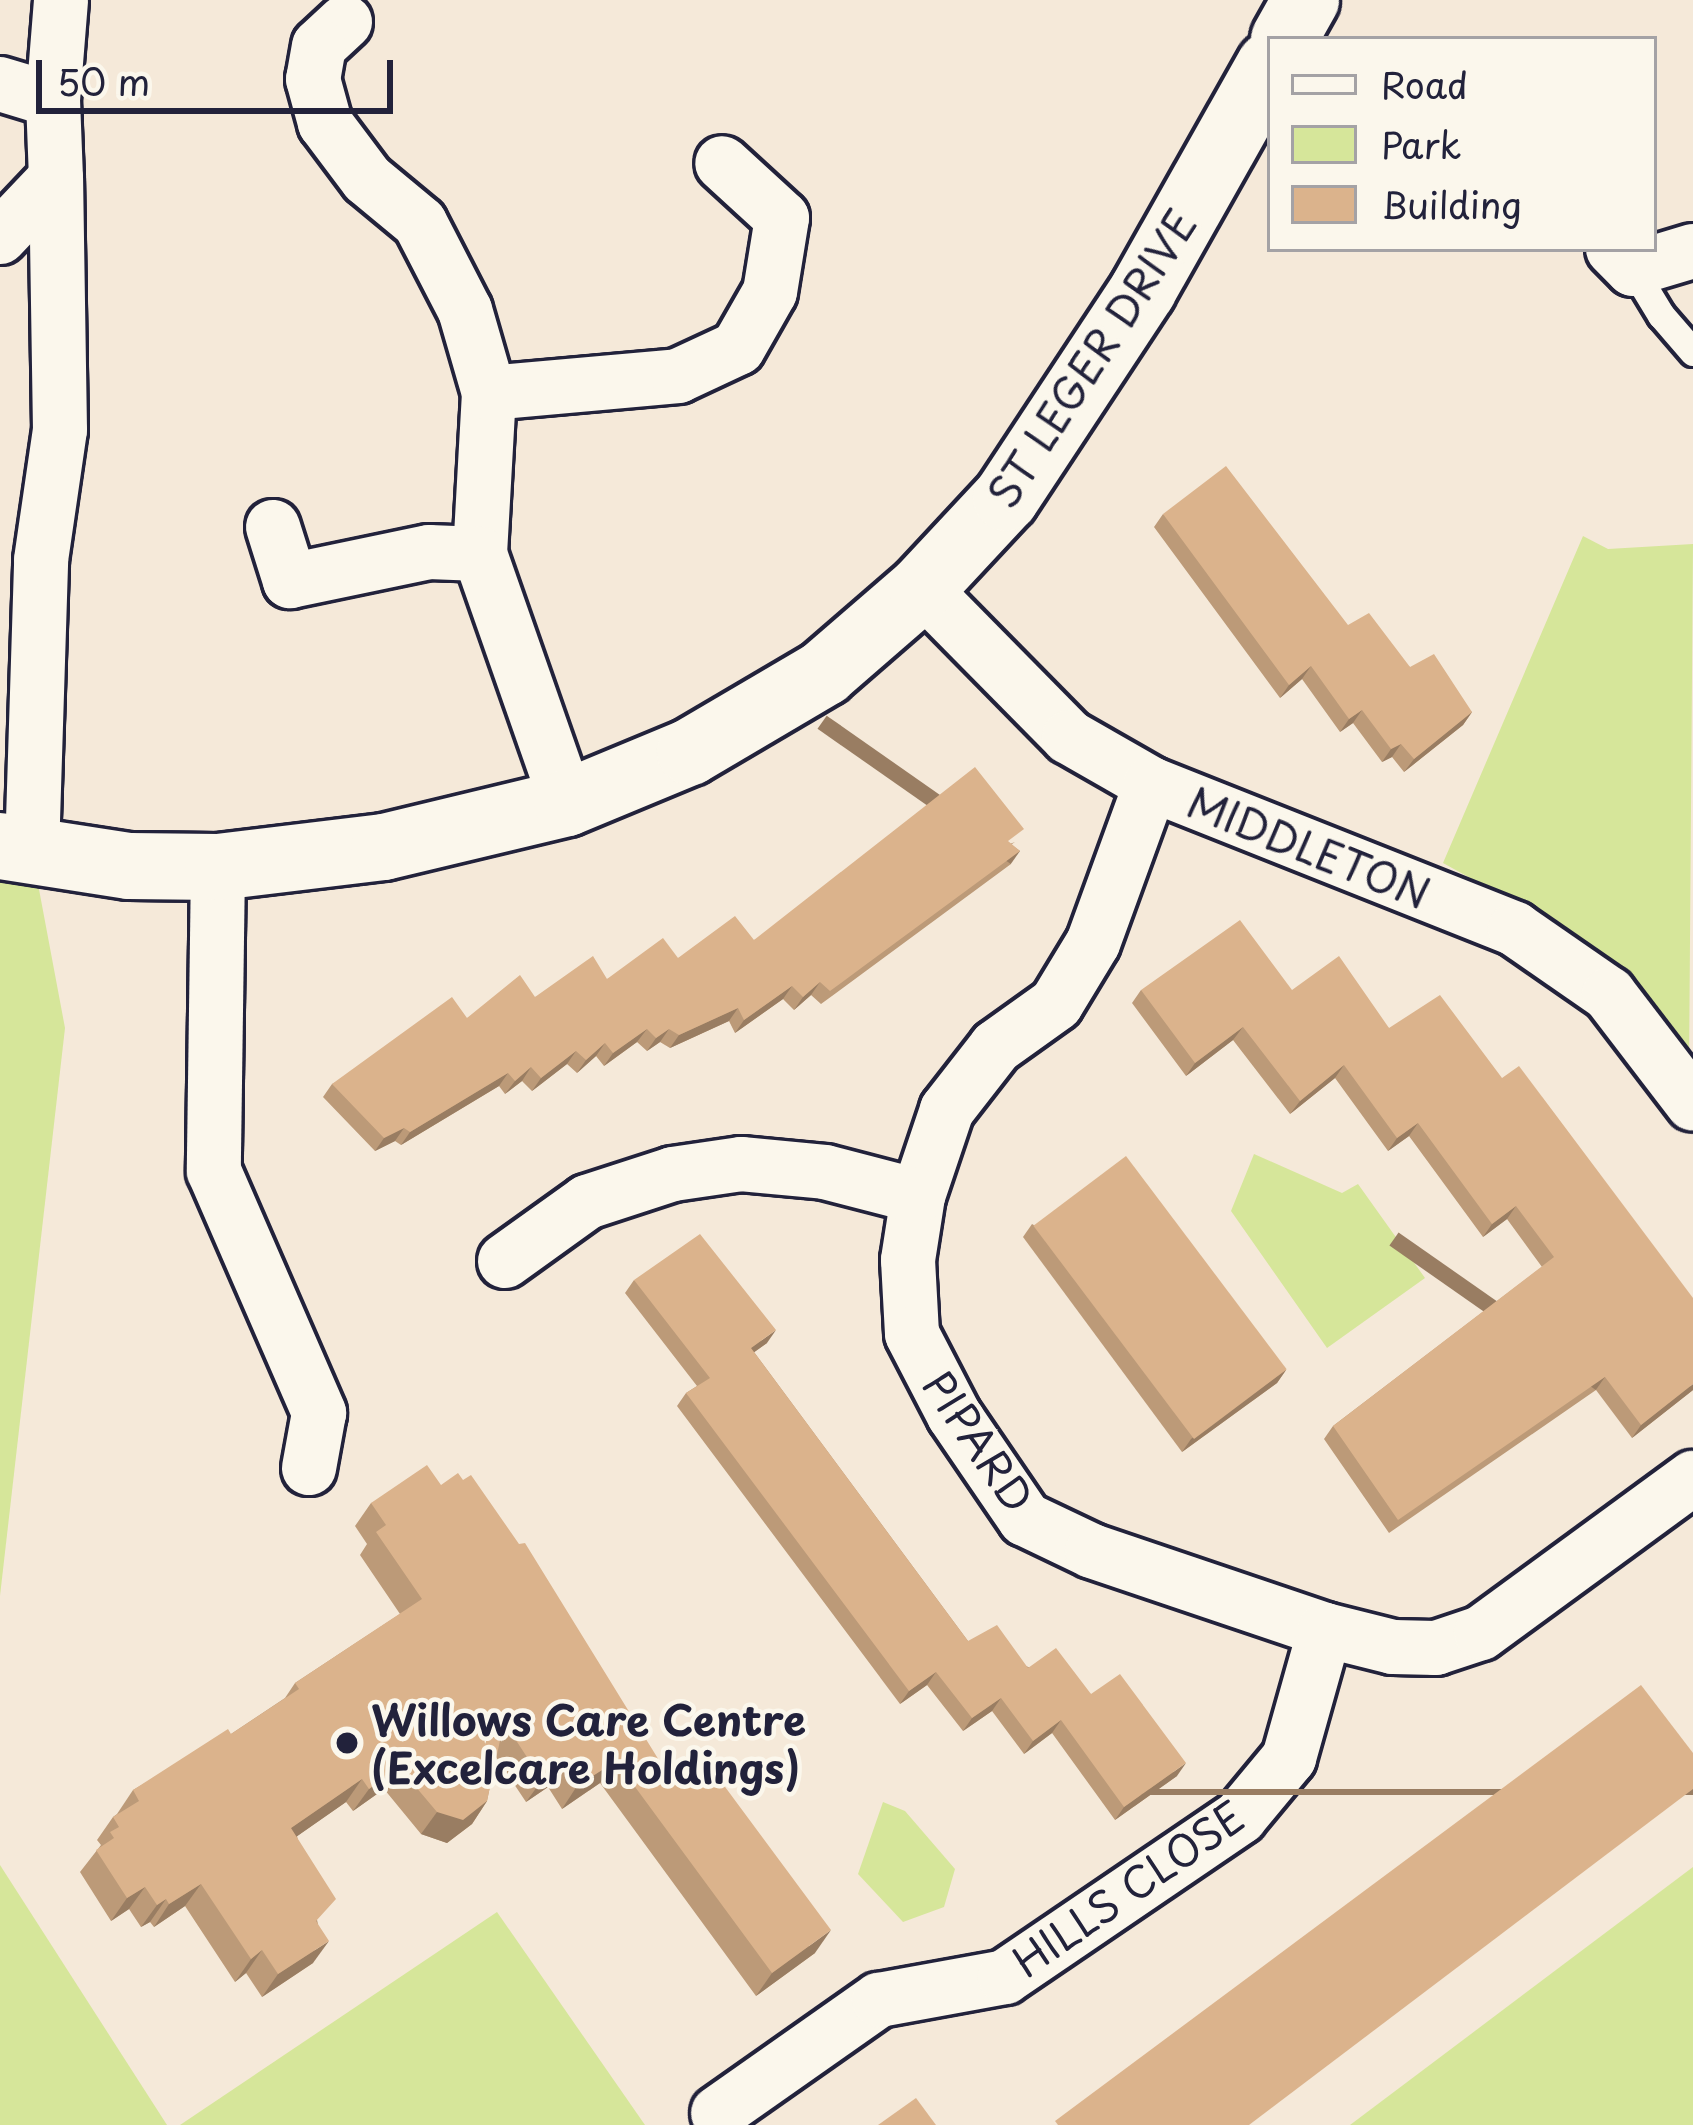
<!DOCTYPE html>
<style>
body{margin:0}
#map{position:relative;width:1693px;height:2125px;overflow:hidden;background:#f5e9d9;font-family:"Playpen Sans",sans-serif}
div>[style]{position:absolute}
.green>*{inset:0;background:#d6e69a}
.roads{filter:drop-shadow(3px 0 #22223b) drop-shadow(-3px 0 #22223b) drop-shadow(0 3px #22223b) drop-shadow(0 -3px #22223b)}
.service>*{height:27px;margin:-13.5px;padding:0 13.5px;transform-origin:13.5px;border-radius:13.5px;background:#fbf7ec}
.minor>*{height:54px;margin:-27px;padding:0 27px;transform-origin:27px;border-radius:27px;background:#fbf7ec}
.tertiary>*{height:66px;margin:-33px;padding:0 33px;transform-origin:33px;border-radius:33px;background:#fbf7ec}
.wall>*{inset:0;background:#bc9a78}
.shaded-wall>*{inset:0;background:#997d62;transform-origin:0 0}
.building>*{inset:0;background:#dbb38c;transform-origin:0 0}
.dots>*{width:33px;height:33px;translate:-50% -50%;box-sizing:border-box;border:6px solid #fbf7ec;border-radius:50%}
span{translate:-50% -50%;white-space:nowrap;text-align:center;line-height:1.15;-webkit-text-stroke:9px #fbf7ec;paint-order:stroke}
.street-label{font-size:42px;color:#22223b}
.poi-label{font-size:42px;color:#22223b;font-weight:700}
.left{translate:0 -50%;text-align:left}
.legend{position:absolute;left:1267px;top:36px;width:390px;height:216px;box-sizing:border-box;background:#fbf7ec;border:3px solid #a4a2a5;margin:0;padding:15px 21px;list-style:none;font-size:36px;color:#22223b}
.legend li{display:flex;align-items:center;gap:24px;height:60px}
.legend b{width:60px;border:3px solid #a4a2a5}
.scale{position:absolute;left:36px;top:60px;width:357px;height:54px;box-sizing:border-box;border:6px solid #22223b;border-top:0;padding-left:15px;font-size:36px;line-height:42px;white-space:nowrap;color:#22223b;-webkit-text-stroke:9px #fbf7ec;paint-order:stroke}
</style>
<div id="map">
<div class="green">
<i style="clip-path:polygon(1583px 536px,1608px 549px,1693px 544px,1689px 1073px,1595px 947px,1443px 863px)"></i>
<i style="clip-path:polygon(0 846px,32px 852px,65px 1028px,0 1596px)"></i>
<i style="clip-path:polygon(1254px 1154px,1342px 1193px,1358px 1184px,1425px 1278px,1327px 1348px,1231px 1211px)"></i>
<i style="clip-path:polygon(883px 1802px,905px 1811px,955px 1869px,944px 1907px,903px 1922px,858px 1874px)"></i>
<i style="clip-path:polygon(0 1865px,167px 2125px,0 2125px)"></i>
<i style="clip-path:polygon(1693px 1867px,1693px 2125px,1350px 2125px)"></i>
<i style="clip-path:polygon(497px 1912px,645px 2125px,180px 2125px)"></i>
</div>
<div class="roads">
<div class="service">
<i style="left:1633px;top:269px;width:54px;rotate:58.7deg"></i>
<i style="left:1661px;top:315px;width:49px;rotate:49.1deg"></i>
</div>
<div class="minor">
<i style="left:345px;top:22px;width:35px;rotate:137deg"></i>
<i style="left:319px;top:46px;width:34px;rotate:100deg"></i>
<i style="left:313px;top:79px;width:46px;rotate:74.7deg"></i>
<i style="left:325px;top:123px;width:70px;rotate:53.1deg"></i>
<i style="left:367px;top:179px;width:69px;rotate:39.7deg"></i>
<i style="left:420px;top:223px;width:98px;rotate:62.7deg"></i>
<i style="left:465px;top:310px;width:86px;rotate:73.9deg"></i>
<i style="left:489px;top:393px;width:161px;rotate:93.2deg"></i>
<i style="left:480px;top:554px;width:264px;rotate:70.7deg"></i>
<i style="left:0;top:84px;width:55px;rotate:16.8deg"></i>
<i style="left:53px;top:100px;width:100px;rotate:-85.4deg"></i>
<i style="left:0;top:237px;width:81px;rotate:-46.5deg"></i>
<i style="left:56px;top:178px;width:78px;rotate:-92.2deg"></i>
<i style="left:1613px;top:249px;width:28px;rotate:45deg"></i>
<i style="left:1633px;top:269px;width:63px;rotate:-16.7deg"></i>
<i style="left:489px;top:393px;width:190px;rotate:-5.1deg"></i>
<i style="left:678px;top:376px;width:66px;rotate:-25deg"></i>
<i style="left:738px;top:348px;width:64px;rotate:-60.3deg"></i>
<i style="left:770px;top:292px;width:75px;rotate:-80.8deg"></i>
<i style="left:782px;top:218px;width:81px;rotate:-137.5deg"></i>
<i style="left:273px;top:527px;width:57px;rotate:72.5deg"></i>
<i style="left:290px;top:581px;width:142px;rotate:-11.8deg"></i>
<i style="left:429px;top:552px;width:51px;rotate:2.2deg"></i>
<i style="left:922px;top:588px;width:209px;rotate:45.4deg"></i>
<i style="left:1069px;top:737px;width:95px;rotate:29.8deg"></i>
<i style="left:1151px;top:784px;width:392px;rotate:21.7deg"></i>
<i style="left:1515px;top:929px;width:114px;rotate:34.7deg"></i>
<i style="left:1609px;top:994px;width:138px;rotate:52.6deg"></i>
<i style="left:1151px;top:784px;width:169px;rotate:110deg"></i>
<i style="left:1093px;top:943px;width:71px;rotate:121.2deg"></i>
<i style="left:1056px;top:1004px;width:74px;rotate:144.4deg"></i>
<i style="left:996px;top:1047px;width:80px;rotate:127.9deg"></i>
<i style="left:947px;top:1110px;width:91px;rotate:108.6deg"></i>
<i style="left:918px;top:1196px;width:65px;rotate:98.9deg"></i>
<i style="left:908px;top:1260px;width:74px;rotate:86.9deg"></i>
<i style="left:912px;top:1334px;width:91px;rotate:62.6deg"></i>
<i style="left:954px;top:1415px;width:126px;rotate:55.7deg"></i>
<i style="left:1025px;top:1519px;width:74px;rotate:25.5deg"></i>
<i style="left:1092px;top:1551px;width:246px;rotate:18.7deg"></i>
<i style="left:32px;top:852px;width:292px;rotate:-88.2deg"></i>
<i style="left:41px;top:560px;width:131px;rotate:-81.7deg"></i>
<i style="left:60px;top:430px;width:252px;rotate:-90.9deg"></i>
<i style="left:218px;top:867px;width:304px;rotate:90.8deg"></i>
<i style="left:214px;top:1171px;width:264px;rotate:66.5deg"></i>
<i style="left:319px;top:1413px;width:56px;rotate:100.3deg"></i>
<i style="left:505px;top:1261px;width:101px;rotate:-35.7deg"></i>
<i style="left:587px;top:1202px;width:90px;rotate:-18deg"></i>
<i style="left:673px;top:1174px;width:69px;rotate:-8.4deg"></i>
<i style="left:741px;top:1164px;width:84px;rotate:5.4deg"></i>
<i style="left:825px;top:1172px;width:96px;rotate:14.5deg"></i>
<i style="left:718px;top:2113px;width:197px;rotate:-35.1deg"></i>
<i style="left:879px;top:2000px;width:128px;rotate:-10.3deg"></i>
<i style="left:1005px;top:1977px;width:284px;rotate:-34.2deg"></i>
<i style="left:1240px;top:1817px;width:77px;rotate:-50.3deg"></i>
<i style="left:1289px;top:1758px;width:133px;rotate:-74.3deg"></i>
<i style="left:1325px;top:1630px;width:70px;rotate:14deg"></i>
<i style="left:1393px;top:1647px;width:43px;rotate:1.3deg"></i>
<i style="left:1436px;top:1648px;width:47px;rotate:-18.4deg"></i>
<i style="left:1481px;top:1633px;width:263px;rotate:-36.2deg"></i>
</div>
<div class="tertiary">
<i style="left:1284px;top:39px;width:45px;rotate:-60.6deg"></i>
<i style="left:0;top:846px;width:131px;rotate:8.8deg"></i>
<i style="left:129px;top:866px;width:89px;rotate:0.6deg"></i>
<i style="left:218px;top:867px;width:167px;rotate:-6.9deg"></i>
<i style="left:384px;top:847px;width:188px;rotate:-13.5deg"></i>
<i style="left:567px;top:803px;width:133px;rotate:-22.5deg"></i>
<i style="left:690px;top:752px;width:156px;rotate:-30.5deg"></i>
<i style="left:824px;top:673px;width:130px;rotate:-40.9deg"></i>
<i style="left:922px;top:588px;width:123px;rotate:-47deg"></i>
<i style="left:1006px;top:498px;width:249px;rotate:-56.6deg"></i>
<i style="left:1143px;top:290px;width:258px;rotate:-60.6deg"></i>
</div>
</div>
<div class="wall">
<i style="clip-path:polygon(1163px 514px,1410px 667px,1472px 712px,1463px 725px,1404px 772px,1392px 757px,1382px 762px,1353px 723px,1340px 732px,1302px 679px,1280px 698px,1154px 527px)"></i>
<i style="clip-path:polygon(1015px 842px,1012px 844px,1011px 864px,821px 1004px,811px 995px,794px 1010px,783px 999px,735px 1033px,729px 1021px,670px 1048px,660px 1042px,647px 1051px,637px 1042px,604px 1066px,596px 1056px,577px 1073px,567px 1064px,532px 1091px,522px 1081px,505px 1094px,499px 1086px,401px 1145px,395px 1141px,375px 1151px,323px 1097px,332px 1084px,467px 1018px,535px 997px,607px 979px,678px 958px,754px 940px)"></i>
<i style="clip-path:polygon(1141px 990px,1292px 990px,1389px 1028px,1693px 1390px,1632px 1438px,1596px 1390px,1389px 1533px,1324px 1439px,1333px 1426px,1542px 1267px,1507px 1219px,1483px 1237px,1409px 1136px,1388px 1151px,1335px 1078px,1290px 1114px,1233px 1040px,1186px 1076px,1132px 1003px)"></i>
<i style="clip-path:polygon(1032px 1224px,1286px 1370px,1277px 1383px,1182px 1452px,1023px 1237px)"></i>
<i style="clip-path:polygon(634px 1280px,767px 1343px,754px 1352px,968px 1641px,1091px 1694px,1177px 1776px,1115px 1820px,1052px 1733px,1024px 1754px,992px 1711px,963px 1731px,927px 1685px,900px 1704px,677px 1406px,686px 1393px,697px 1386px,625px 1293px)"></i>
<i style="clip-path:polygon(441px 1485px,665px 1770px,815px 1953px,756px 1996px,600px 1783px,562px 1809px,548px 1787px,526px 1802px,496px 1757px,487px 1801px,472px 1824px,447px 1843px,421px 1834px,384px 1789px,353px 1811px,346px 1802px,297px 1836px,318px 1924px,313px 1963px,262px 1997px,246px 1973px,235px 1982px,185px 1906px,154px 1927px,150px 1922px,141px 1927px,129px 1909px,111px 1921px,80px 1872px,101px 1845px,97px 1840px,113px 1817px,117px 1814px,133px 1790px,231px 1734px,285px 1698px,295px 1683px,400px 1614px,360px 1555px,367px 1544px,355px 1526px,371px 1503px)"></i>
</div>
<div class="shaded-wall">
<i style="clip-path:polygon(1311px 666px,1302px 679px,1280px 698px,1289px 685px)"></i>
<i style="clip-path:polygon(1362px 710px,1353px 723px,1340px 732px,1349px 719px)"></i>
<i style="clip-path:polygon(1472px 712px,1463px 725px,1404px 772px,1414px 759px)"></i>
<i style="clip-path:polygon(1401px 744px,1392px 757px,1382px 762px,1391px 749px)"></i>
<i style="left:1020px;top:851px;width:16px;height:236px;rotate:125deg"></i>
<i style="clip-path:polygon(820px 982px,811px 995px,794px 1010px,803px 997px)"></i>
<i style="clip-path:polygon(792px 986px,783px 999px,735px 1033px,744px 1020px)"></i>
<i style="clip-path:polygon(738px 1008px,729px 1021px,670px 1048px,679px 1035px)"></i>
<i style="clip-path:polygon(1243px 1027px,1233px 1040px,1186px 1076px,1195px 1063px)"></i>
<i style="clip-path:polygon(647px 1029px,637px 1042px,604px 1066px,613px 1053px)"></i>
<i style="clip-path:polygon(669px 1029px,660px 1042px,647px 1051px,656px 1038px)"></i>
<i style="clip-path:polygon(605px 1043px,596px 1056px,577px 1073px,586px 1060px)"></i>
<i style="clip-path:polygon(576px 1051px,567px 1064px,532px 1091px,541px 1078px)"></i>
<i style="clip-path:polygon(1344px 1065px,1335px 1078px,1290px 1114px,1300px 1101px)"></i>
<i style="clip-path:polygon(531px 1067px,522px 1081px,505px 1094px,515px 1081px)"></i>
<i style="clip-path:polygon(508px 1073px,499px 1086px,401px 1145px,410px 1132px)"></i>
<i style="clip-path:polygon(1418px 1123px,1409px 1136px,1388px 1151px,1397px 1138px)"></i>
<i style="clip-path:polygon(404px 1128px,395px 1141px,375px 1151px,384px 1138px)"></i>
<i style="clip-path:polygon(1516px 1206px,1507px 1219px,1483px 1237px,1492px 1224px)"></i>
<i style="clip-path:polygon(776px 1330px,767px 1343px,742px 1361px,751px 1348px)"></i>
<i style="clip-path:polygon(1286px 1370px,1277px 1383px,1182px 1452px,1191px 1439px)"></i>
<i style="left:1605px;top:1377px;width:16px;height:252px;rotate:125deg"></i>
<i style="clip-path:polygon(1693px 1384px,1693px 1390px,1632px 1438px,1641px 1425px)"></i>
<i style="clip-path:polygon(936px 1672px,927px 1685px,900px 1704px,909px 1691px)"></i>
<i style="clip-path:polygon(1001px 1698px,992px 1711px,963px 1731px,972px 1718px)"></i>
<i style="clip-path:polygon(1061px 1720px,1052px 1733px,1024px 1754px,1033px 1741px)"></i>
<i style="clip-path:polygon(616px 1761px,600px 1783px,562px 1809px,577px 1786px)"></i>
<i style="clip-path:polygon(1186px 1763px,1177px 1776px,1115px 1820px,1124px 1807px)"></i>
<i style="clip-path:polygon(564px 1765px,548px 1787px,526px 1802px,542px 1780px)"></i>
<i style="clip-path:polygon(399px 1767px,384px 1789px,353px 1811px,369px 1789px)"></i>
<i style="clip-path:polygon(362px 1779px,346px 1802px,276px 1851px,291px 1828px)"></i>
<i style="left:1693px;top:1789px;width:6px;height:557px;rotate:90deg"></i>
<i style="clip-path:polygon(487px 1801px,472px 1824px,447px 1843px,421px 1834px,437px 1812px)"></i>
<i style="clip-path:polygon(201px 1884px,185px 1906px,154px 1927px,169px 1904px)"></i>
<i style="clip-path:polygon(145px 1887px,129px 1909px,111px 1921px,127px 1898px)"></i>
<i style="clip-path:polygon(166px 1899px,150px 1922px,141px 1927px,157px 1905px)"></i>
<i style="clip-path:polygon(831px 1930px,815px 1953px,756px 1996px,772px 1973px)"></i>
<i style="clip-path:polygon(329px 1941px,313px 1963px,262px 1997px,278px 1974px)"></i>
<i style="clip-path:polygon(262px 1950px,246px 1973px,235px 1982px,251px 1959px)"></i>
</div>
<div class="building">
<i style="clip-path:polygon(1226px 466px,1348px 625px,1369px 613px,1410px 667px,1434px 654px,1472px 712px,1414px 759px,1401px 744px,1391px 749px,1362px 710px,1349px 719px,1311px 666px,1289px 685px,1163px 514px)"></i>
<i style="clip-path:polygon(975px 767px,1024px 829px,1008px 841px,1020px 851px,830px 991px,820px 982px,803px 997px,792px 986px,744px 1020px,738px 1008px,679px 1035px,669px 1029px,656px 1038px,647px 1029px,613px 1053px,605px 1043px,586px 1060px,576px 1051px,541px 1078px,531px 1067px,515px 1081px,508px 1073px,410px 1132px,404px 1128px,384px 1138px,332px 1084px,452px 997px,467px 1018px,520px 975px,535px 997px,593px 956px,607px 979px,663px 938px,678px 958px,735px 916px,754px 940px)"></i>
<i style="clip-path:polygon(1240px 920px,1292px 990px,1339px 956px,1389px 1028px,1440px 995px,1502px 1078px,1519px 1066px,1693px 1298px,1693px 1384px,1641px 1425px,1605px 1377px,1398px 1520px,1333px 1426px,1554px 1257px,1516px 1206px,1492px 1224px,1418px 1123px,1397px 1138px,1344px 1065px,1300px 1101px,1243px 1027px,1195px 1063px,1141px 990px)"></i>
<i style="left:1126px;top:1156px;width:267px;height:116px;rotate:53deg"></i>
<i style="clip-path:polygon(700px 1234px,776px 1330px,751px 1348px,968px 1641px,997px 1625px,1028px 1668px,1056px 1648px,1091px 1694px,1120px 1674px,1186px 1763px,1124px 1807px,1061px 1720px,1033px 1741px,1001px 1698px,972px 1718px,936px 1672px,909px 1691px,686px 1393px,710px 1378px,634px 1280px)"></i>
<i style="clip-path:polygon(427px 1465px,441px 1485px,458px 1473px,463px 1480px,471px 1475px,519px 1544px,525px 1543px,665px 1770px,697px 1749px,831px 1930px,772px 1973px,616px 1761px,577px 1786px,564px 1765px,542px 1780px,504px 1722px,487px 1801px,463px 1820px,437px 1812px,399px 1767px,369px 1789px,362px 1779px,291px 1828px,336px 1899px,316px 1921px,329px 1941px,278px 1974px,262px 1950px,251px 1959px,201px 1884px,169px 1904px,166px 1899px,157px 1905px,145px 1887px,127px 1898px,96px 1850px,114px 1838px,110px 1832px,119px 1827px,113px 1817px,139px 1801px,133px 1790px,228px 1729px,231px 1734px,299px 1689px,295px 1683px,422px 1599px,376px 1532px,386px 1525px,371px 1503px)"></i>
<i style="clip-path:polygon(1641px 1685px,1693px 1753px,1693px 1789px,1249px 2125px,1058px 2125px,1055px 2121px)"></i>
<i style="clip-path:polygon(916px 2098px,936px 2125px,878px 2125px)"></i>
</div>
<div class="dots">
<i style="left:347px;top:1743px;background:#22223b"></i>
</div>
<div class="street-label">
<span style="left:1091px;top:358px;rotate:-57deg">ST LEGER DRIVE</span>
<span style="left:1309px;top:847px;rotate:22deg">MIDDLETON</span>
<span style="left:979px;top:1441px;rotate:56deg">PIPARD</span>
<span style="left:1128px;top:1888px;rotate:-35deg">HILLS CLOSE</span>
</div>
<div class="poi-label">
<span class="left" style="left:371px;top:1743px">Willows Care Centre<br>(Excelcare Holdings)</span>
</div>
<ul class="legend">
<li><b style="height:15px;background:#fbf7ec"></b>Road</li>
<li><b style="height:33px;background:#d6e69a"></b>Park</li>
<li><b style="height:33px;background:#dbb38c"></b>Building</li>
</ul>
<div class="scale">50 m</div>
</div>
